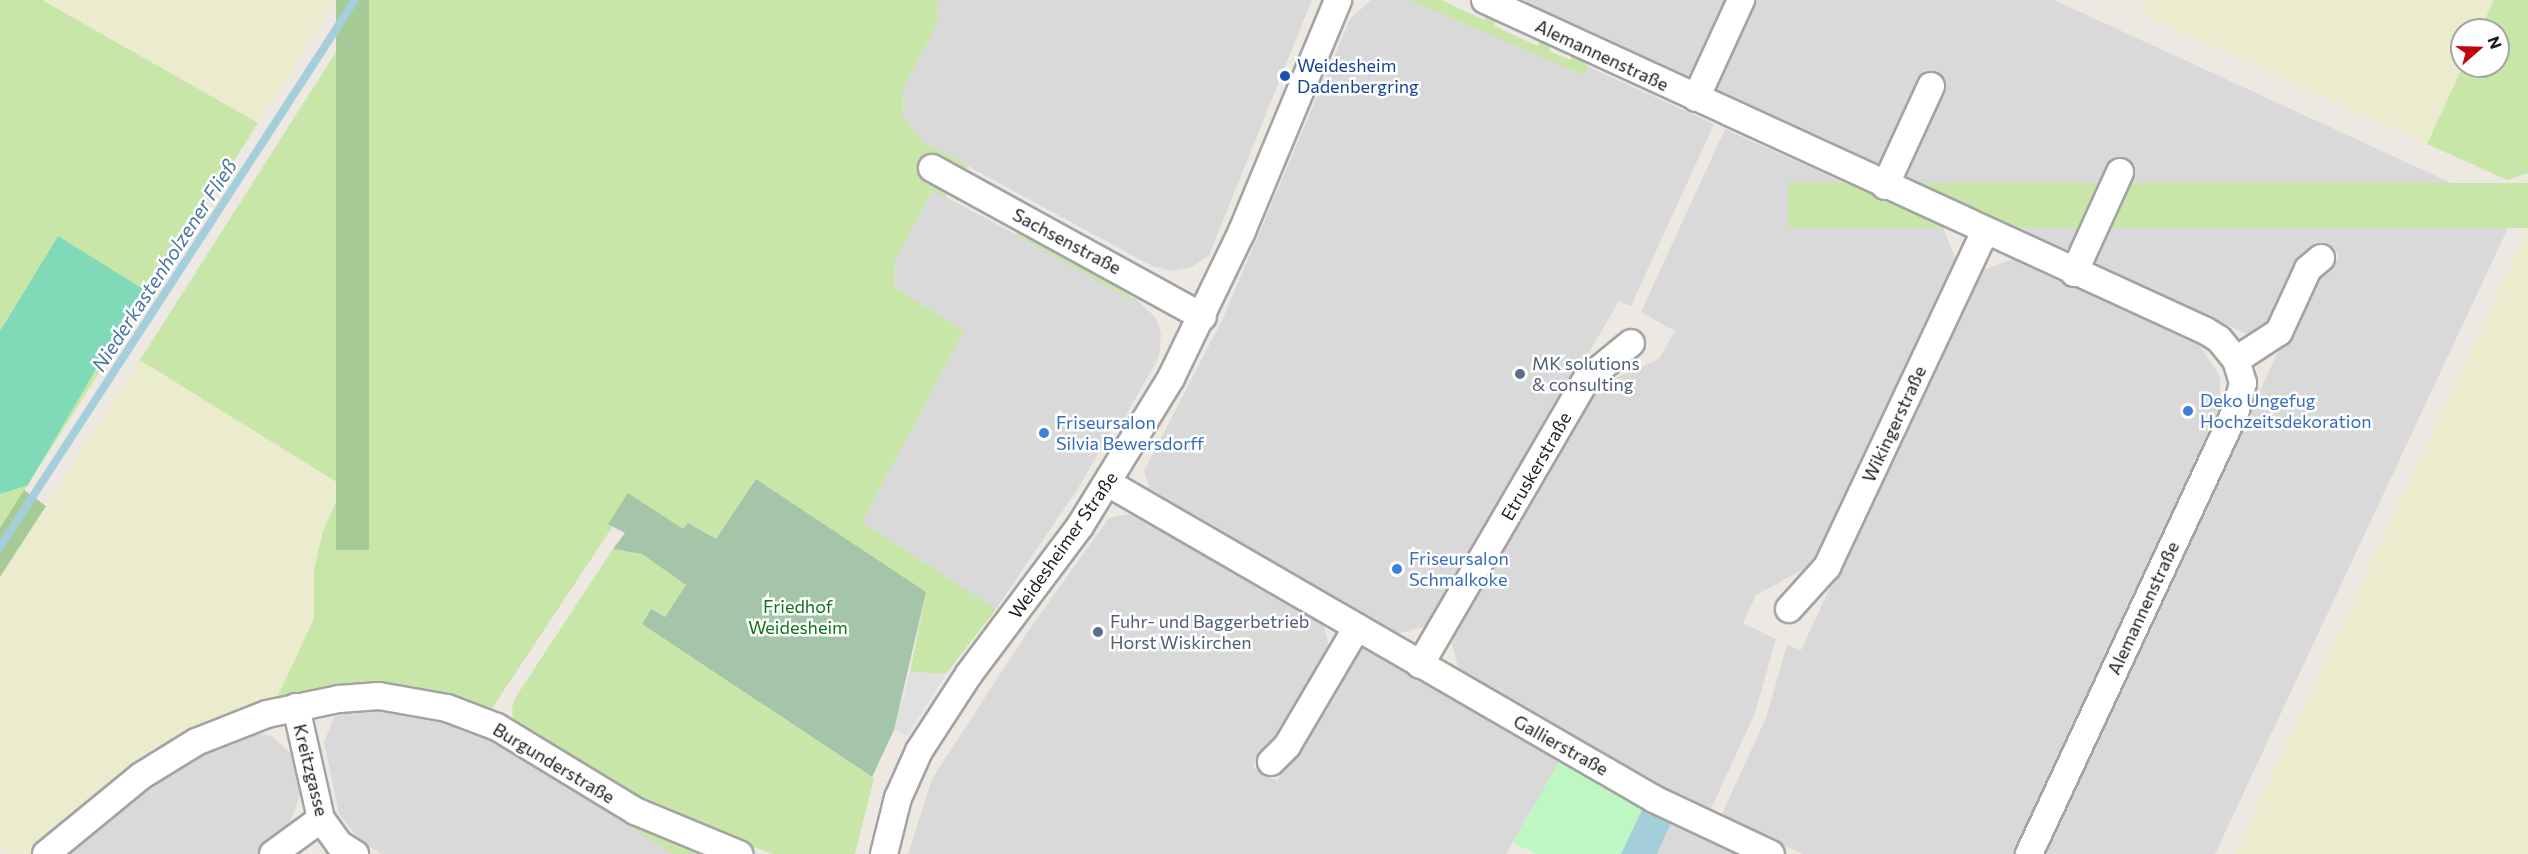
<!DOCTYPE html>
<meta charset="utf-8">
<style>
body{margin:0}
#map{position:relative;width:2528px;height:854px;overflow:hidden;background:#ede9e2;font-family:Commissioner,sans-serif}
div>[style]{position:absolute}
.residential>*{inset:0;background:#dad9d9}
.farmland>*{inset:0;background:#eaeccd}
.grass>*{inset:0;background:#c8e6a8;transform-origin:0 0}
.forest>*{inset:0;background:#a7cb97;transform-origin:0 0}
.cemetery>*{inset:0;background:#a4c5a8}
.park>*{inset:0;background:#bff7c2}
.pitch>*{inset:0;background:#81dab7}
.parking>*{inset:0;background:#e0e0e0}
.water>*{inset:0;background:#a3ceda}
.stream>*{height:8px;margin:-4px;padding:0 4px;transform-origin:4px;border-radius:4px;background:#a3ceda}
.roads{filter:drop-shadow(2px 0 #a3a3a3) drop-shadow(-2px 0 #a3a3a3) drop-shadow(0 2px #a3a3a3) drop-shadow(0 -2px #a3a3a3)}
.minor>*{height:26px;margin:-13px;padding:0 13px;transform-origin:13px;border-radius:13px;background:#fff}
.dots>*{width:16px;height:16px;translate:-50% -50%;box-sizing:border-box;border:3px solid #fff;border-radius:50%}
span{translate:-50% -50%;white-space:nowrap;text-align:center;line-height:1.15;-webkit-text-stroke:5px #fff;paint-order:stroke}
.street-label{font-size:18px;color:#1c1c1c}
.transit-label{font-size:18px;color:#164399}
.left{translate:0 -50%;text-align:left}
.service-label{font-size:18px;color:#4e5e75}
.shop-label{font-size:18px;color:#366cbe}
.park-label{font-size:18px;color:#0e7516}
.water-label{font-size:20px;color:#4976a0;font-style:italic}
.north{position:absolute;left:2450px;top:18px;width:60px;height:60px;box-sizing:border-box;background:#fff;border:2px solid #a4a4a4;border-radius:50%;rotate:70deg;font-size:16px;font-weight:700;line-height:24px;text-align:center;color:#1c1c1c}
.north::after{content:'';display:block;margin:auto;width:21px;height:27px;background:#c10609;clip-path:polygon(50% 0,100% 100%,50% 72%,0 100%)}
</style>
<div id="map">
<div class="residential">
<i style="clip-path:polygon(937px 0,1312px 0,1209px 255px,1192px 267px,1172px 271px,1152px 266px,920px 140px,903px 117px,904px 87px,938px 23px)"></i>
<i style="clip-path:polygon(1371px 0,1410px 0,1584px 74px,1589px 67px,1714px 124px,1631px 306px,1619px 301px,1431px 625px,1396px 634px,1149px 488px,1144px 471px,1223px 318px,1350px 19px)"></i>
<i style="clip-path:polygon(1526px 0,1728px 0,1700px 73px,1684px 79px,1529px 10px)"></i>
<i style="clip-path:polygon(1754px 0,2054px 0,2497px 204px,2507px 230px,2215px 854px,2043px 854px,2315px 273px,2332px 268px,2339px 254px,2314px 242px,2274px 328px,2252px 336px,2098px 267px,2092px 251px,2135px 165px,2114px 156px,2080px 244px,2063px 250px,1907px 180px,1902px 166px,1946px 80px,1925px 70px,1889px 159px,1874px 165px,1718px 95px,1712px 79px)"></i>
<i style="clip-path:polygon(1725px 129px,1943px 227px,1957px 263px,1817px 562px,1756px 595px,1743px 623px,1776px 639px,1755px 713px,1710px 811px,1660px 787px,1459px 671px,1450px 636px,1595px 387px,1659px 359px,1675px 331px,1641px 312px)"></i>
<i style="clip-path:polygon(933px 190px,1137px 300px,1156px 318px,1161px 334px,1159px 357px,1119px 427px,1114px 426px,1077px 490px,996px 609px,862px 522px,964px 331px,894px 287px,895px 261px)"></i>
<i style="clip-path:polygon(2013px 259px,2199px 345px,2220px 376px,2220px 407px,2013px 854px,1803px 854px,1721px 816px,1766px 718px,1787px 645px,1801px 650px,1977px 272px)"></i>
<i style="clip-path:polygon(1130px 514px,1323px 623px,1332px 657px,1281px 744px,1262px 750px,1253px 767px,1277px 781px,1356px 644px,1560px 761px,1506px 854px,908px 854px,932px 779px,1028px 631px,1109px 518px)"></i>
<i style="clip-path:polygon(357px 709px,423px 716px,498px 739px,519px 749px,673px 854px,382px 854px,361px 842px,339px 814px,324px 742px,334px 717px)"></i>
<i style="clip-path:polygon(249px 732px,272px 736px,292px 755px,300px 794px,289px 826px,258px 854px,67px 854px,150px 785px,215px 747px)"></i>
<i style="clip-path:polygon(1671px 823px,1737px 854px,1657px 854px)"></i>
</div>
<div class="farmland">
<i style="clip-path:polygon(42px 0,336px 0,258px 123px)"></i>
<i style="clip-path:polygon(2148px 0,2494px 0,2480px 30px,2462px 30px,2463px 66px,2427px 144px,2142px 14px)"></i>
<i style="clip-path:polygon(2528px 228px,2528px 854px,2235px 854px)"></i>
<i style="clip-path:polygon(140px 360px,343px 486px,323px 531px,314px 570px,314px 619px,274px 704px,97px 796px,31px 854px,10px 854px,0 850px,0 577px)"></i>
</div>
<div class="grass">
<i style="clip-path:polygon(0 0,42px 0,258px 123px,41px 464px,38px 462px,58px 236px,0 331px)"></i>
<i style="clip-path:polygon(369px 0,937px 0,938px 23px,904px 87px,903px 117px,920px 140px,969px 166px,947px 186px,946px 197px,932px 191px,895px 261px,894px 287px,964px 331px,862px 522px,996px 609px,946px 674px,910px 672px,926px 592px,756px 479px,716px 539px,688px 523px,683px 529px,609px 524px,613px 526px,491px 710px,274px 704px,314px 619px,314px 570px,323px 531px,343px 486px,140px 360px)"></i>
<i style="clip-path:polygon(1410px 0,1441px 0,1484px 20px,1488px 13px,1497px 17px,1494px 26px,1538px 46px,1541px 38px,1552px 42px,1549px 51px,1570px 60px,1573px 53px,1589px 67px,1584px 75px)"></i>
<i style="clip-path:polygon(2494px 0,2528px 0,2528px 173px,2507px 180px,2427px 144px,2463px 66px,2498px 66px,2498px 30px,2480px 30px)"></i>
<i style="left:2528px;top:183px;width:45px;height:740px;rotate:90deg"></i>
<i style="clip-path:polygon(1020px 228px,1130px 288px,1127px 293px,1136px 302px,1016px 235px)"></i>
<i style="clip-path:polygon(24px 483px,28px 485px,0 528px,0 494px)"></i>
<i style="clip-path:polygon(613px 549px,642px 554px,686px 585px,665px 617px,651px 609px,642px 624px,874px 779px,855px 854px,773px 854px,692px 825px,659px 811px,513px 720px,512px 707px,517px 695px)"></i>
<i style="clip-path:polygon(612px 807px,666px 839px,700px 854px,673px 854px,609px 813px)"></i>
</div>
<div class="forest">
<i style="left:336px;top:0;width:33px;height:550px"></i>
<i style="clip-path:polygon(24px 490px,46px 506px,0 577px,0 528px)"></i>
</div>
<div class="cemetery">
<i style="clip-path:polygon(756px 479px,926px 592px,894px 730px,872px 777px,642px 624px,651px 609px,665px 617px,686px 585px,642px 554px,613px 549px,625px 533px,608px 524px,628px 493px,683px 529px,688px 523px,716px 539px)"></i>
</div>
<div class="park">
<i style="clip-path:polygon(1560px 761px,1642px 810px,1621px 854px,1537px 854px,1513px 843px)"></i>
</div>
<div class="pitch">
<i style="clip-path:polygon(58px 236px,143px 289px,28px 485px,0 494px,0 331px)"></i>
</div>
<div class="parking">
<i style="clip-path:polygon(910px 672px,946px 674px,907px 736px,894px 730px)"></i>
</div>
<div class="water">
<i style="clip-path:polygon(1642px 810px,1671px 823px,1657px 854px,1621px 854px)"></i>
</div>
<div class="stream">
<i style="left:0;top:547px;width:652px;rotate:-57.02deg"></i>
</div>
<div class="roads">
<div class="minor">
<i style="left:1485px;top:0;width:793px;rotate:24.66deg"></i>
<i style="left:2206px;top:331px;width:15px;rotate:32deg"></i>
<i style="left:2219px;top:339px;width:27px;rotate:51deg"></i>
<i style="left:2236px;top:360px;width:24px;rotate:73deg"></i>
<i style="left:2243px;top:383px;width:28px;rotate:105deg"></i>
<i style="left:2236px;top:410px;width:490px;rotate:115deg"></i>
<i style="left:1696px;top:98px;width:108px;rotate:-65.3deg"></i>
<i style="left:932px;top:168px;width:309px;rotate:28.8deg"></i>
<i style="left:1885px;top:186px;width:110px;rotate:-65.3deg"></i>
<i style="left:2074px;top:273px;width:111px;rotate:-65.5deg"></i>
<i style="left:2236px;top:360px;width:51px;rotate:-33.1deg"></i>
<i style="left:2279px;top:332px;width:69px;rotate:-65.3deg"></i>
<i style="left:2308px;top:269px;width:17px;rotate:-40deg"></i>
<i style="left:1108px;top:483px;width:631px;rotate:30.06deg"></i>
<i style="left:1654px;top:799px;width:129px;rotate:25.2deg"></i>
<i style="left:1789px;top:609px;width:57px;rotate:-47.9deg"></i>
<i style="left:1827px;top:567px;width:371px;rotate:-64.8deg"></i>
<i style="left:1420px;top:665px;width:330px;rotate:-59.8deg"></i>
<i style="left:1586px;top:380px;width:58px;rotate:-39.4deg"></i>
<i style="left:296px;top:707px;width:115px;rotate:77.4deg"></i>
<i style="left:321px;top:819px;width:31px;rotate:54deg"></i>
<i style="left:339px;top:844px;width:19px;rotate:32deg"></i>
<i style="left:1271px;top:762px;width:23px;rotate:-45deg"></i>
<i style="left:1287px;top:746px;width:138px;rotate:-59.5deg"></i>
<i style="left:46px;top:854px;width:123px;rotate:-39.4deg"></i>
<i style="left:141px;top:776px;width:65px;rotate:-31.7deg"></i>
<i style="left:196px;top:742px;width:76px;rotate:-21.5deg"></i>
<i style="left:267px;top:714px;width:74px;rotate:-11.8deg"></i>
<i style="left:339px;top:699px;width:40px;rotate:-4.3deg"></i>
<i style="left:379px;top:696px;width:69px;rotate:10deg"></i>
<i style="left:447px;top:708px;width:53px;rotate:20.8deg"></i>
<i style="left:497px;top:727px;width:162px;rotate:31.3deg"></i>
<i style="left:635px;top:811px;width:113px;rotate:22.5deg"></i>
<i style="left:273px;top:854px;width:59px;rotate:-36.1deg"></i>
<i style="left:884px;top:854px;width:58px;rotate:-76deg"></i>
<i style="left:898px;top:798px;width:51px;rotate:-65.9deg"></i>
<i style="left:919px;top:751px;width:92px;rotate:-57deg"></i>
<i style="left:969px;top:674px;width:185px;rotate:-53.1deg"></i>
<i style="left:1080px;top:526px;width:174px;rotate:-58.4deg"></i>
<i style="left:1171px;top:378px;width:163px;rotate:-64.2deg"></i>
<i style="left:1242px;top:231px;width:250px;rotate:-67.4deg"></i>
</div>
</div>
<div class="dots">
<i style="left:1285px;top:76px;background:#1a4fb4"></i>
<i style="left:1520px;top:374px;background:#5c6f8a"></i>
<i style="left:2188px;top:411px;background:#3f7fe0"></i>
<i style="left:1044px;top:433px;background:#3f7fe0"></i>
<i style="left:1397px;top:569px;background:#3f7fe0"></i>
<i style="left:1098px;top:632px;background:#5c6f8a"></i>
</div>
<div class="street-label">
<span style="left:1602px;top:55px;rotate:25deg">Alemannenstraße</span>
<span style="left:1067px;top:241px;rotate:28deg">Sachsenstraße</span>
<span style="left:1894px;top:424px;rotate:-65deg">Wikingerstraße</span>
<span style="left:1536px;top:466px;rotate:-60deg">Etruskerstraße</span>
<span style="left:1063px;top:545px;rotate:-55deg">Weidesheimer Straße</span>
<span style="left:2143px;top:608px;rotate:-65deg">Alemannenstraße</span>
<span style="left:1561px;top:745px;rotate:29deg">Gallierstraße</span>
<span style="left:554px;top:763px;rotate:31deg">Burgunderstraße</span>
<span style="left:311px;top:770px;rotate:76deg">Kreitzgasse</span>
</div>
<div class="transit-label">
<span class="left" style="left:1297px;top:76px">Weidesheim<br>Dadenbergring</span>
</div>
<div class="service-label">
<span class="left" style="left:1532px;top:374px">MK solutions<br>&amp; consulting</span>
<span class="left" style="left:1110px;top:632px">Fuhr- und Baggerbetrieb<br>Horst Wiskirchen</span>
</div>
<div class="shop-label">
<span class="left" style="left:2200px;top:411px">Deko Ungefug<br>Hochzeitsdekoration</span>
<span class="left" style="left:1056px;top:433px">Friseursalon<br>Silvia Bewersdorff</span>
<span class="left" style="left:1409px;top:569px">Friseursalon<br>Schmalkoke</span>
</div>
<div class="park-label">
<span style="left:798px;top:617px">Friedhof<br>Weidesheim</span>
</div>
<div class="water-label">
<span style="left:164px;top:265px;rotate:-57deg">Niederkastenholzener Fließ</span>
</div>
<div class="north">N</div>
</div>
